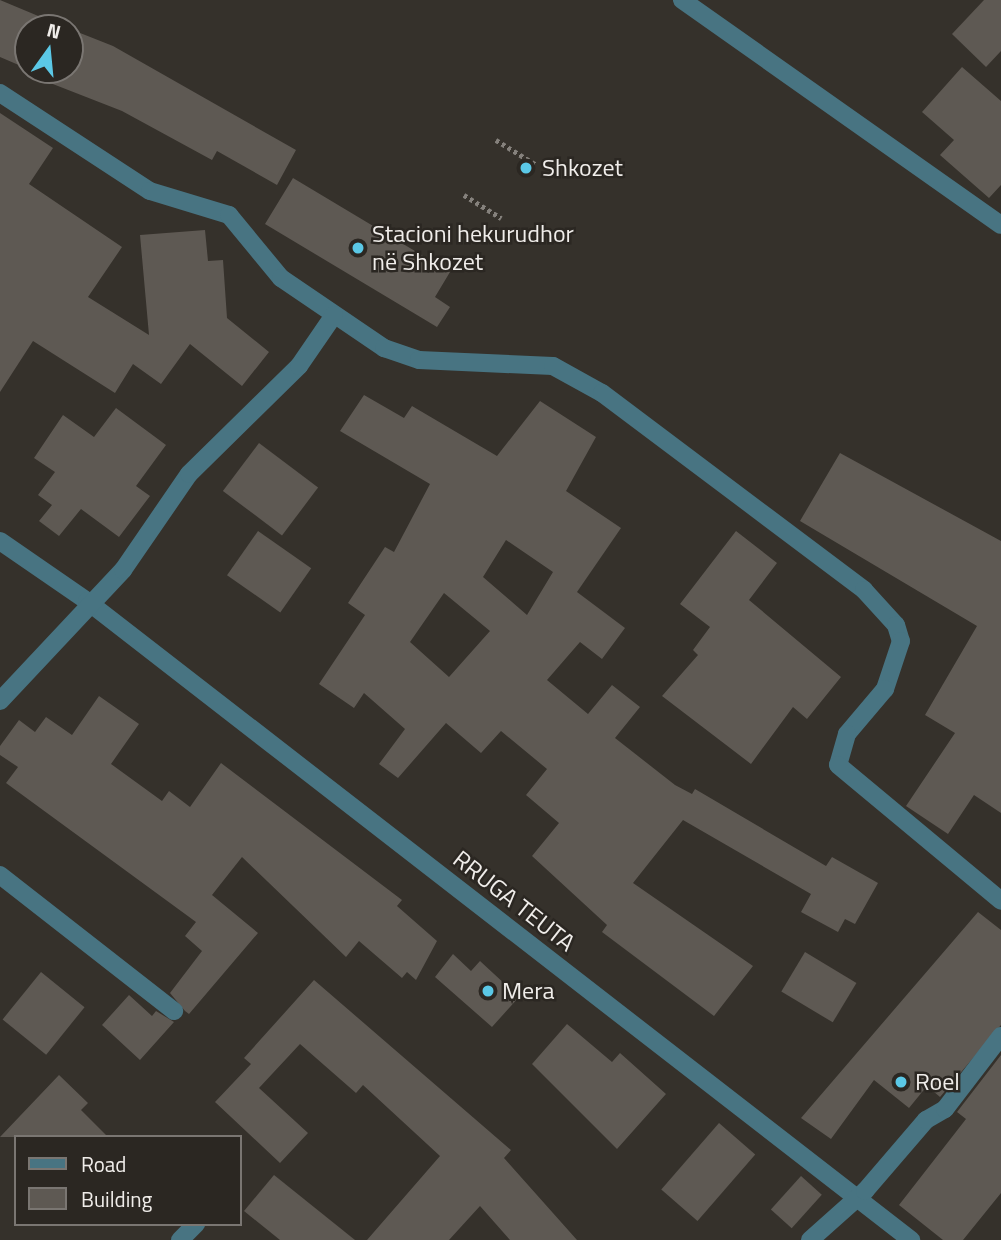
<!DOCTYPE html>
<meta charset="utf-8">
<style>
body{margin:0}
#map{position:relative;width:1001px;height:1240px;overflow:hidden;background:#35312b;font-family:"Titillium Web",sans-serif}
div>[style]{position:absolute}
.building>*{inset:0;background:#5e5953;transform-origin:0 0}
.path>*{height:4.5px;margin-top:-2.25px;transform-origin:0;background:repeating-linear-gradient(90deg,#85817c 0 3.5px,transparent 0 7px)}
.minor>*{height:18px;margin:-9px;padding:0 9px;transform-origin:9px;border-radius:9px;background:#487482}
.dots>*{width:19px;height:19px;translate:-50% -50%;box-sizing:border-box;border:4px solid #2b2722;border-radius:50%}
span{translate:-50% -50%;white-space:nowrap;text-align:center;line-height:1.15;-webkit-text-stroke:5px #2b2722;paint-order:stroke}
.poi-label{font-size:24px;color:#f0edea}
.left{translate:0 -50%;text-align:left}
.street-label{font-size:24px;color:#f0edea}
.legend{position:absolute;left:14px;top:1135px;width:228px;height:91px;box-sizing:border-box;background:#2b2722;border:2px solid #7a7672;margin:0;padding:9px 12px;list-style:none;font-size:21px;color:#f0edea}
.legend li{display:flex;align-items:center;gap:14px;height:35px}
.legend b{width:35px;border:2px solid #7a7672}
.north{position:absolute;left:14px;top:14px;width:70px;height:70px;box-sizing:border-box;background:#2b2722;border:2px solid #7a7672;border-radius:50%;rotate:15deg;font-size:19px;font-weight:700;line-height:28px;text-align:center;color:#f0edea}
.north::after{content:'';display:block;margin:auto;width:24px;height:32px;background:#5bc8e6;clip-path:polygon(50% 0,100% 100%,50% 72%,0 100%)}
</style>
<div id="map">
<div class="building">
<i style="clip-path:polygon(0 0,67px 28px,28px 28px,28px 69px,0 57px)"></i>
<i style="clip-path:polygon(984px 0,1001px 0,1001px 51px,986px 67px,952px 34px)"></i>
<i style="clip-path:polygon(70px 29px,113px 46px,296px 150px,277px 185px,217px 151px,212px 160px,122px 111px,40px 79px,30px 70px,70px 70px)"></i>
<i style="clip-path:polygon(962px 67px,1001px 101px,1001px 185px,989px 198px,940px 155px,954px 140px,922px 112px)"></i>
<i style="clip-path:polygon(0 113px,53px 148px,29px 184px,122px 247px,88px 297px,149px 335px,140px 235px,205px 230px,208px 261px,223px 260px,227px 318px,269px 352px,242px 386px,190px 344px,161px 384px,133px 364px,115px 393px,33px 341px,0 392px)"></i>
<i style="clip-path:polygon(293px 178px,450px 272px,435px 297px,450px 307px,437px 327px,265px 224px)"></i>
<i style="clip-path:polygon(evenodd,364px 395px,404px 418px,412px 406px,497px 456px,540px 401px,596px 437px,566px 491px,621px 528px,577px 592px,625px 628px,602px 659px,580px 642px,547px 680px,588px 714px,612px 685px,640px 707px,615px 738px,675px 785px,692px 794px,695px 789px,826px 866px,832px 857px,878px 883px,855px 924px,845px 919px,838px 932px,801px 912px,811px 894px,683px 820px,633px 883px,753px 966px,714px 1016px,602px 932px,607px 925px,532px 856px,559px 823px,526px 795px,547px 769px,501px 731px,481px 753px,446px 723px,398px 778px,379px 764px,405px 729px,364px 693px,354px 708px,319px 684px,365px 615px,348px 603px,385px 547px,394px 552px,430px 484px,340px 431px,364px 395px,506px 540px,553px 572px,527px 615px,483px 577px,506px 540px,364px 395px,444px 593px,490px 631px,449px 677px,410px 642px,444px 593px)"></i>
<i style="clip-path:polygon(116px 408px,166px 445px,136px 486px,150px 496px,119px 537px,81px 509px,59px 536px,39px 521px,52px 505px,38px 495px,55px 472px,34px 458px,63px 415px,94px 437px)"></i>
<i style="left:259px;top:443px;width:74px;height:60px;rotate:37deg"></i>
<i style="clip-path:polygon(840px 453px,1001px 541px,1001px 813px,974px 795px,948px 834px,906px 806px,955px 733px,925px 715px,977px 626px,800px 521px)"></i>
<i style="left:258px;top:531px;width:65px;height:54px;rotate:35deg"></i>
<i style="clip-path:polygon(736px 531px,777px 563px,749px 600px,841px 677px,807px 719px,793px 707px,751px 764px,662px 696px,698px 655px,693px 650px,710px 627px,680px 604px)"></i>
<i style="clip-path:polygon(99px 696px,139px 724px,111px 764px,162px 801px,169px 791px,190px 807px,221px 763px,402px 900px,397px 906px,437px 941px,416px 980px,407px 972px,402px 978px,359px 941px,346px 957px,242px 857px,212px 895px,258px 933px,189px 1014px,185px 1011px,170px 993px,202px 951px,185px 936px,196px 922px,6px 783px,18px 767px,0 755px,0 746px,19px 720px,35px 732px,46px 717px,72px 735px)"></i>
<i style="clip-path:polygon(978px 912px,1001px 930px,1001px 1025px,940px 1097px,927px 1086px,909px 1108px,874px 1080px,831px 1139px,801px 1118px)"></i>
<i style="left:805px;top:952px;width:60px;height:46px;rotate:31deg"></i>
<i style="clip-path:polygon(453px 954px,471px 971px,480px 961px,519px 997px,492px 1027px,435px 977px)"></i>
<i style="left:41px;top:972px;width:56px;height:61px;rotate:39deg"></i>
<i style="clip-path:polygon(314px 980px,511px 1150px,504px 1158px,577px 1240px,510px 1240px,480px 1206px,449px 1240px,367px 1240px,440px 1156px,363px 1085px,356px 1093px,300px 1044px,259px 1088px,308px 1133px,280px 1163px,215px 1102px,251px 1064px,244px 1058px)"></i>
<i style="clip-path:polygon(129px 995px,152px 1016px,156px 1011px,174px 1022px,140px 1060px,102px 1025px)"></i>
<i style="clip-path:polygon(567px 1024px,612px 1062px,620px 1053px,666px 1094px,617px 1149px,532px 1064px)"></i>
<i style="clip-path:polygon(1001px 1055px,1001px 1193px,963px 1240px,943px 1240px,899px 1205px,966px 1119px,957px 1112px)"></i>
<i style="clip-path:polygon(59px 1075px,88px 1103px,81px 1110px,108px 1137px,0 1137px)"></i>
<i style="left:719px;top:1123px;width:48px;height:88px;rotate:41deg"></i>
<i style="clip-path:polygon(274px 1175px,355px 1240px,280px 1240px,244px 1211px)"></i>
<i style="left:801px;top:1176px;width:28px;height:45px;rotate:42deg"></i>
</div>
<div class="path">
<i style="left:496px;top:140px;width:46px;rotate:31.6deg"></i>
<i style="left:464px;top:195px;width:44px;rotate:31.9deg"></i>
</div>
<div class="minor">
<i style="left:682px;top:0;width:390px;rotate:35.2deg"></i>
<i style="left:0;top:93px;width:179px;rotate:33.2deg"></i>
<i style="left:150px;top:191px;width:83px;rotate:16.9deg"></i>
<i style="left:229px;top:215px;width:82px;rotate:50.5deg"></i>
<i style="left:281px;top:278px;width:125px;rotate:34.2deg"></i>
<i style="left:384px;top:348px;width:37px;rotate:19deg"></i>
<i style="left:419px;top:360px;width:134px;rotate:2.6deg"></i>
<i style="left:553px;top:366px;width:56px;rotate:28.9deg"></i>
<i style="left:602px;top:393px;width:328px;rotate:36.9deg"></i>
<i style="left:864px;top:590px;width:47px;rotate:47.6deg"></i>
<i style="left:896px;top:625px;width:17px;rotate:73deg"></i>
<i style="left:901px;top:641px;width:51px;rotate:108.4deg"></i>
<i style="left:885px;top:689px;width:59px;rotate:130.2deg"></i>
<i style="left:847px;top:734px;width:32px;rotate:106deg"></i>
<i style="left:838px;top:765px;width:212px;rotate:39.8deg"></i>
<i style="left:0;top:541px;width:106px;rotate:34.6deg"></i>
<i style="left:87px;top:601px;width:1043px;rotate:37.79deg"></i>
<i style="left:0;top:701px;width:180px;rotate:-46.8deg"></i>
<i style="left:123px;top:570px;width:116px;rotate:-55.5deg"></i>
<i style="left:189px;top:474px;width:154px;rotate:-44.5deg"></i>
<i style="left:299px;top:366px;width:62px;rotate:-55.5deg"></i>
<i style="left:0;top:875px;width:221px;rotate:38deg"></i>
<i style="left:180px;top:1240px;width:23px;rotate:-45deg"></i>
<i style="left:810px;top:1240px;width:74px;rotate:-41.7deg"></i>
<i style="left:865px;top:1191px;width:94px;rotate:-49.3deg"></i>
<i style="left:926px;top:1120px;width:22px;rotate:-30deg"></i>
<i style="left:945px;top:1109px;width:92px;rotate:-52.5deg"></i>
</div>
<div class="dots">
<i style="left:526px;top:168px;background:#5bc8e6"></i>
<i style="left:358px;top:248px;background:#5bc8e6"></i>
<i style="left:488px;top:991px;background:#5bc8e6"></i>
<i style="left:901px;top:1082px;background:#5bc8e6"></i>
</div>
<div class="poi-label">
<span class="left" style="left:542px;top:168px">Shkozet</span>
<span class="left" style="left:372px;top:248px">Stacioni hekurudhor<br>në Shkozet</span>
<span class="left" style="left:502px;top:991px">Mera</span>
<span class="left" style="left:915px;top:1082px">Roel</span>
</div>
<div class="street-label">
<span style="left:514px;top:901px;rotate:38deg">RRUGA TEUTA</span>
</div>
<ul class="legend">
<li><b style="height:9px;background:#487482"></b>Road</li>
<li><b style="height:19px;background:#5e5953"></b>Building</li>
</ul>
<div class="north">N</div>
</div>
